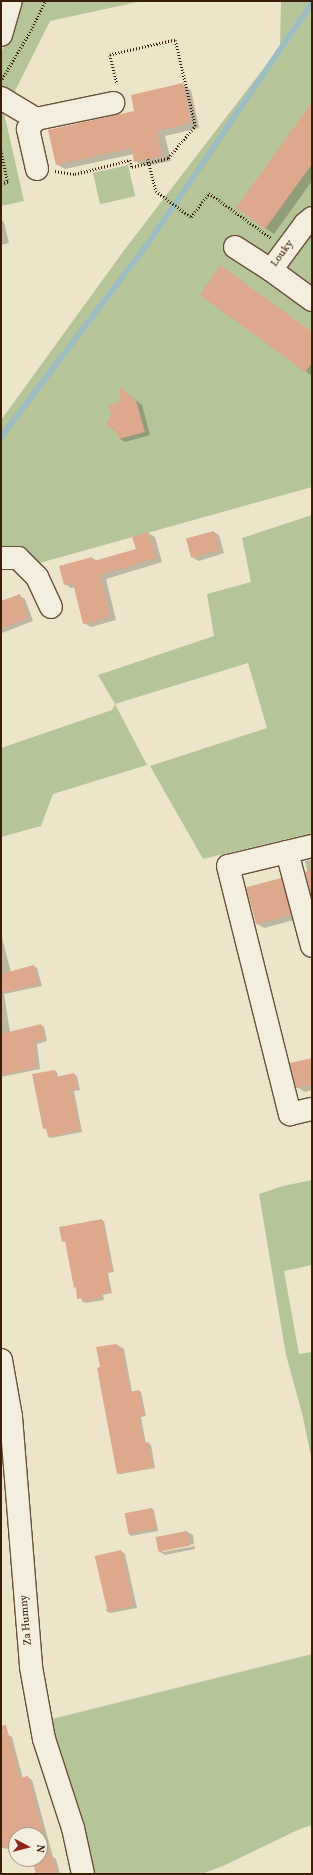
<!DOCTYPE html>
<style>
body{margin:0}
#map{position:relative;width:313px;height:1875px;overflow:hidden;background:#ede5ca;font-family:Vollkorn,serif}
div>[style]{position:absolute}
.green>*{inset:0;background:#b6c598;transform-origin:0 0}
.shadow>*{inset:0;background:#0003}
.stream>*{height:5.5px;margin:-2.75px;padding:0 2.75px;transform-origin:2.75px;border-radius:2.75px;background:#9dbdc0}
.building>*{inset:0;background:#dda88c;transform-origin:0 0}
.path>*{height:2.5px;margin-top:-1.25px;transform-origin:0;background:repeating-linear-gradient(90deg,#3b1e08 0 1px,transparent 0 3px)}
.roads{filter:drop-shadow(1px 0 #685038) drop-shadow(-1px 0 #685038) drop-shadow(0 1px #685038) drop-shadow(0 -1px #685038)}
.minor>*{height:22px;margin:-11px;padding:0 11px;transform-origin:11px;border-radius:11px;background:#f3eedd}
span{translate:-50% -50%;white-space:nowrap;text-align:center;line-height:1.15;-webkit-text-stroke:3.5px #f3eedd;paint-order:stroke}
.street-label{font-size:11px;color:#3b1e08}
.frame{position:absolute;inset:0;border:2px solid #3b1e08;pointer-events:none}
.north{position:absolute;left:8px;top:1827px;width:40px;height:40px;box-sizing:border-box;background:#f3eedd;border:1px solid #a99b88;border-radius:50%;rotate:97deg;font-size:11px;font-weight:700;line-height:16px;text-align:center;color:#3b1e08}
.north::after{content:'';display:block;margin:auto;width:14px;height:18px;background:#8f2418;clip-path:polygon(50% 0,100% 100%,50% 72%,0 100%)}
</style>
<div id="map">
<div class="green">
<i style="clip-path:polygon(19px 1px,142px 1px,50px 21px,4px 113px,24px 201px,1px 206px,1px 52px,11px 35px)"></i>
<i style="clip-path:polygon(281px 1px,312px 1px,312px 487px,36px 564px,1px 550px,1px 420px,125px 249px,280px 47px)"></i>
<i style="left:128px;top:165px;width:32px;height:36px;rotate:77deg"></i>
<i style="clip-path:polygon(312px 515px,312px 833px,203px 859px,150px 766px,267px 728px,248px 663px,115px 704px,147px 765px,53px 794px,41px 826px,1px 837px,1px 748px,112px 710px,115px 704px,98px 675px,214px 636px,207px 594px,251px 582px,242px 538px)"></i>
<i style="clip-path:polygon(312px 1180px,312px 1265px,284px 1271px,299px 1354px,312px 1352px,312px 1461px,302px 1413px,286px 1355px,259px 1194px,283px 1186px)"></i>
<i style="clip-path:polygon(312px 1654px,312px 1825px,300px 1829px,223px 1866px,202px 1874px,93px 1874px,48px 1720px)"></i>
</div>
<div class="shadow">
<i style="clip-path:polygon(182px 85px,191px 90px,199px 128px,165px 136px,171px 161px,144px 166px,135px 161px,134px 154px,65px 169px,56px 164px,135px 112px)"></i>
<i style="clip-path:polygon(312px 104px,312px 181px,274px 234px,265px 228px)"></i>
<i style="clip-path:polygon(1px 220px,4px 222px,9px 243px,1px 245px)"></i>
<i style="clip-path:polygon(201px 295px,312px 332px,312px 376px)"></i>
<i style="clip-path:polygon(121px 389px,142px 405px,150px 435px,125px 442px,120px 439px,115px 430px,106px 425px,120px 403px)"></i>
<i style="clip-path:polygon(214px 532px,219px 535px,224px 553px,199px 561px,193px 558px)"></i>
<i style="clip-path:polygon(148px 533px,155px 537px,162px 562px,106px 579px,116px 620px,91px 627px,84px 623px,75px 587px,71px 588px,65px 584px,92px 558px,98px 561px,137px 550px)"></i>
<i style="clip-path:polygon(20px 596px,25px 599px,33px 621px,2px 633px,1px 602px)"></i>
<i style="clip-path:polygon(312px 860px,312px 894px,305px 861px)"></i>
<i style="clip-path:polygon(281px 879px,288px 883px,298px 919px,264px 928px,256px 923px)"></i>
<i style="clip-path:polygon(1px 934px,11px 972px,34px 966px,37px 968px,42px 986px,4px 994px,10px 1032px,41px 1025px,44px 1027px,47px 1041px,37px 1044px,40px 1069px,1px 1077px)"></i>
<i style="clip-path:polygon(312px 1059px,312px 1090px,305px 1092px,297px 1087px)"></i>
<i style="clip-path:polygon(55px 1071px,57px 1072px,58px 1077px,74px 1074px,77px 1076px,80px 1090px,74px 1091px,82px 1132px,51px 1138px,49px 1137px,47px 1130px,44px 1128px)"></i>
<i style="clip-path:polygon(101px 1220px,104px 1221px,114px 1272px,108px 1273px,112px 1293px,103px 1295px,104px 1300px,85px 1303px,83px 1299px,78px 1298px,67px 1242px,63px 1241px)"></i>
<i style="clip-path:polygon(117px 1345px,124px 1349px,132px 1392px,139px 1391px,141px 1392px,146px 1416px,141px 1417px,146px 1444px,151px 1445px,155px 1468px,121px 1474px,118px 1473px,101px 1368px)"></i>
<i style="clip-path:polygon(152px 1509px,154px 1510px,158px 1531px,131px 1536px,129px 1534px)"></i>
<i style="clip-path:polygon(187px 1532px,193px 1535px,194px 1544px,163px 1550px,163px 1552px,195px 1546px,195px 1549px,165px 1555px,160px 1552px,157px 1538px)"></i>
<i style="clip-path:polygon(121px 1551px,125px 1554px,137px 1608px,110px 1613px,106px 1611px)"></i>
<i style="clip-path:polygon(8px 1735px,12px 1737px,23px 1779px,28px 1777px,32px 1780px,53px 1857px,56px 1859px,60px 1874px,32px 1874px,36px 1872px,33px 1859px,40px 1859px,40px 1835px,16px 1835px,16px 1847px,6px 1849px,2px 1847px,1px 1737px)"></i>
</div>
<div class="stream">
<i style="left:1px;top:437px;width:241px;rotate:-52.8deg"></i>
<i style="left:147px;top:245px;width:293px;rotate:-55.7deg"></i>
</div>
<div class="building">
<i style="clip-path:polygon(183px 83px,191px 123px,157px 131px,162px 156px,134px 162px,132px 148px,56px 165px,48px 130px,134px 111px,131px 95px)"></i>
<i style="clip-path:polygon(312px 102px,312px 164px,265px 229px,236px 208px)"></i>
<i style="clip-path:polygon(220px 265px,312px 332px,312px 363px,305px 372px,200px 295px)"></i>
<i style="clip-path:polygon(120px 387px,136px 401px,145px 432px,119px 439px,114px 429px,105px 426px,111px 416px,109px 405px,119px 402px)"></i>
<i style="left:214px;top:531px;width:20px;height:29px;rotate:75deg"></i>
<i style="clip-path:polygon(148px 532px,156px 558px,100px 575px,110px 617px,83px 624px,73px 583px,64px 585px,59px 566px,92px 557px,94px 561px,136px 549px,132px 537px)"></i>
<i style="clip-path:polygon(20px 594px,28px 618px,1px 628px,1px 601px)"></i>
<i style="clip-path:polygon(312px 870px,312px 897px,305px 872px)"></i>
<i style="left:281px;top:878px;width:38px;height:36px;rotate:75deg"></i>
<i style="clip-path:polygon(34px 965px,39px 984px,1px 993px,1px 974px)"></i>
<i style="clip-path:polygon(41px 1024px,44px 1039px,34px 1042px,37px 1067px,1px 1075px,1px 1034px)"></i>
<i style="clip-path:polygon(312px 1058px,312px 1084px,296px 1088px,290px 1063px)"></i>
<i style="clip-path:polygon(55px 1070px,56px 1077px,74px 1073px,78px 1089px,71px 1090px,80px 1130px,48px 1137px,46px 1128px,43px 1129px,32px 1074px)"></i>
<i style="clip-path:polygon(102px 1219px,112px 1271px,106px 1272px,110px 1292px,101px 1294px,101px 1298px,82px 1302px,82px 1298px,77px 1299px,76px 1287px,74px 1288px,65px 1241px,62px 1242px,59px 1227px)"></i>
<i style="clip-path:polygon(117px 1344px,118px 1347px,121px 1347px,130px 1392px,139px 1390px,144px 1415px,139px 1416px,144px 1443px,149px 1442px,153px 1467px,117px 1474px,97px 1368px,100px 1367px,96px 1347px)"></i>
<i style="left:152px;top:1508px;width:21px;height:28px;rotate:79deg"></i>
<i style="left:187px;top:1531px;width:15px;height:32px;rotate:79deg"></i>
<i style="left:121px;top:1550px;width:57px;height:27px;rotate:77deg"></i>
<i style="clip-path:polygon(6px 1725px,20px 1778px,28px 1776px,50px 1856px,52px 1856px,57px 1874px,36px 1874px,32px 1859px,40px 1859px,40px 1835px,16px 1835px,16px 1844px,1px 1848px,1px 1726px)"></i>
</div>
<div class="path">
<i style="left:2px;top:79px;width:57px;rotate:-59.4deg"></i>
<i style="left:31px;top:30px;width:32px;rotate:-64deg"></i>
<i style="left:1px;top:150px;width:33px;rotate:78deg"></i>
<i style="left:8px;top:182px;width:7px;rotate:164deg"></i>
<i style="left:148px;top:159px;width:33px;rotate:76deg"></i>
<i style="left:156px;top:191px;width:44px;rotate:36.6deg"></i>
<i style="left:191px;top:217px;width:30px;rotate:-53deg"></i>
<i style="left:209px;top:193px;width:77px;rotate:36deg"></i>
<i style="left:55px;top:171px;width:20px;rotate:9deg"></i>
<i style="left:75px;top:174px;width:57px;rotate:-14.3deg"></i>
<i style="left:130px;top:160px;width:7px;rotate:74deg"></i>
<i style="left:132px;top:167px;width:37px;rotate:-14deg"></i>
<i style="left:168px;top:158px;width:42px;rotate:-49.8deg"></i>
<i style="left:195px;top:126px;width:88px;rotate:-103.1deg"></i>
<i style="left:175px;top:40px;width:67px;rotate:167deg"></i>
<i style="left:110px;top:55px;width:30px;rotate:76deg"></i>
</div>
<div class="roads">
<div class="minor">
<i style="left:1px;top:35px;width:35px;rotate:-74deg"></i>
<i style="left:1px;top:98px;width:41px;rotate:31deg"></i>
<i style="left:36px;top:119px;width:79px;rotate:-11.7deg"></i>
<i style="left:36px;top:119px;width:13px;rotate:129deg"></i>
<i style="left:28px;top:129px;width:41px;rotate:77.3deg"></i>
<i style="left:312px;top:218px;width:9px;rotate:139deg"></i>
<i style="left:305px;top:224px;width:57px;rotate:126.5deg"></i>
<i style="left:271px;top:270px;width:51px;rotate:36.2deg"></i>
<i style="left:235px;top:247px;width:43px;rotate:32.6deg"></i>
<i style="left:1px;top:558px;width:17px"></i>
<i style="left:18px;top:558px;width:27px;rotate:45deg"></i>
<i style="left:37px;top:577px;width:33px;rotate:65deg"></i>
<i style="left:312px;top:846px;width:86px;rotate:166.6deg"></i>
<i style="left:228px;top:866px;width:256px;rotate:76deg"></i>
<i style="left:290px;top:1114px;width:23px;rotate:-13deg"></i>
<i style="left:287px;top:852px;width:97px;rotate:75.1deg"></i>
<i style="left:1px;top:1360px;width:58px;rotate:80deg"></i>
<i style="left:11px;top:1417px;width:251px;rotate:85.4deg"></i>
<i style="left:31px;top:1667px;width:73px;rotate:79.8deg"></i>
<i style="left:44px;top:1739px;width:94px;rotate:72deg"></i>
<i style="left:73px;top:1828px;width:47px;rotate:77.7deg"></i>
</div>
</div>
<div class="street-label">
<span style="left:283px;top:254px;rotate:-54deg">Louky</span>
<span style="left:27px;top:1620px;rotate:-95deg">Za Humny</span>
</div>
<div class="frame"></div>
<div class="north">N</div>
</div>
